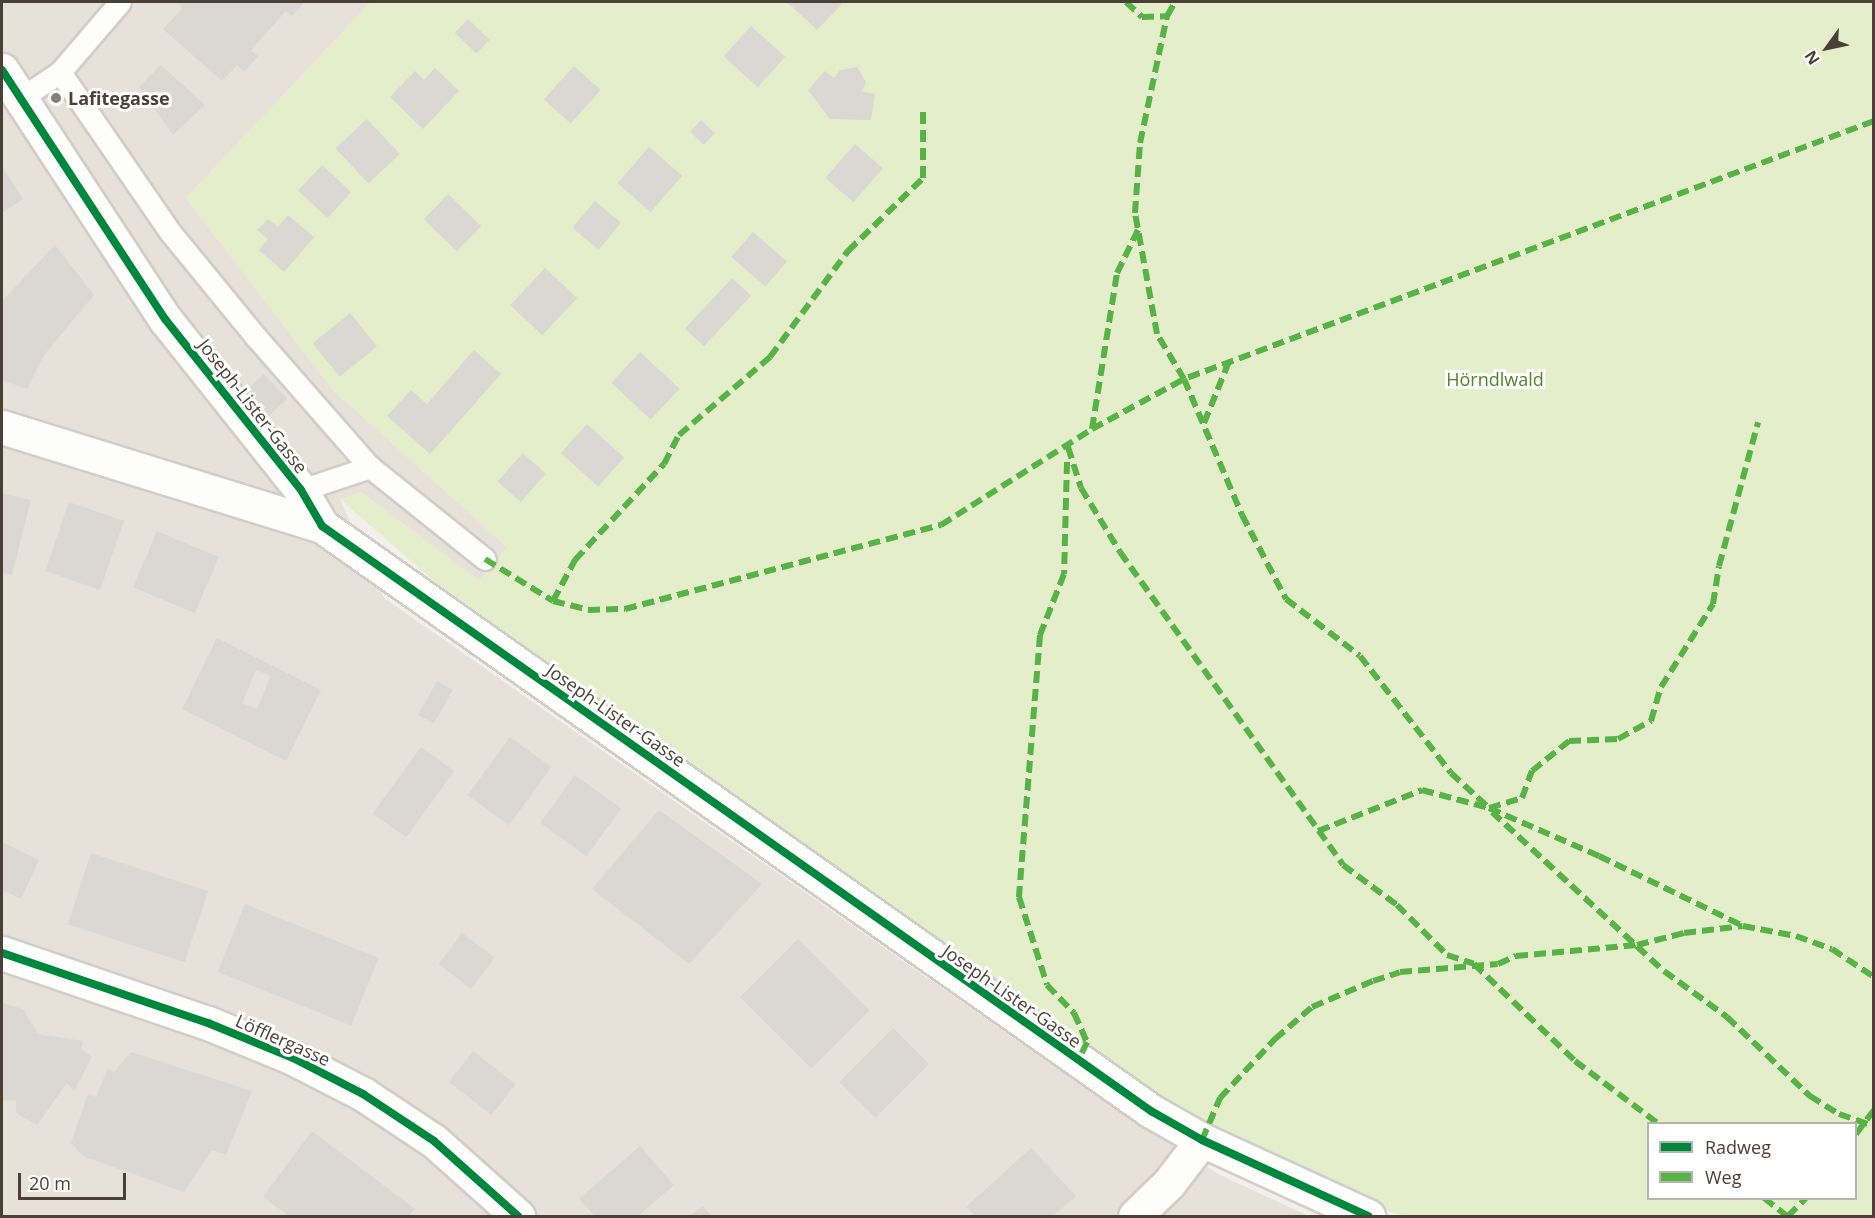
<!DOCTYPE html>
<meta charset="utf-8">
<style>
body{margin:0}
#map{position:relative;width:1875px;height:1218px;overflow:hidden;background:#f3f0ec;font-family:"Open Sans",sans-serif}
div>[style]{position:absolute}
.residential>*{inset:0;background:#e7e1d9}
.green>*{inset:0;background:#e4eeca}
.building>*{inset:0;background:#dbd7d2;transform-origin:0 0}
.roads{filter:drop-shadow(2px 0 #d1cdc9) drop-shadow(-2px 0 #d1cdc9) drop-shadow(0 2px #d1cdc9) drop-shadow(0 -2px #d1cdc9)}
.service>*{height:21px;margin:-10.5px;padding:0 10.5px;transform-origin:10.5px;border-radius:10.5px;background:#fdfdfc}
.minor>*{height:33px;margin:-16.5px;padding:0 16.5px;transform-origin:16.5px;border-radius:16.5px;background:#fdfdfc}
.quiet>*{height:6px;margin-top:-3px;transform-origin:0;background:repeating-linear-gradient(90deg,#57b346 0 12px,transparent 0 18px)}
.cycleway>*{height:8px;margin:-4px;padding:0 4px;transform-origin:4px;border-radius:4px;background:#00873e}
.dots>*{width:16px;height:16px;translate:-50% -50%;box-sizing:border-box;border:3px solid #fff;border-radius:50%}
span{translate:-50% -50%;white-space:nowrap;text-align:center;line-height:1.15;-webkit-text-stroke:6px #fff;paint-order:stroke}
.poi-label{font-size:18px;color:#4a4036;font-weight:700}
.left{translate:0 -50%;text-align:left}
.park-label{font-size:18px;color:#518323}
.street-label{font-size:18px;color:#4a4036}
.frame{position:absolute;inset:0;border:3px solid #4a4036;pointer-events:none}
.legend{position:absolute;left:1647px;top:1122px;width:210px;height:78px;box-sizing:border-box;background:#fff;border:2px solid #b7b3af;margin:0;padding:8px 10px;list-style:none;font-size:18px;color:#4a4036}
.legend li{display:flex;align-items:center;gap:12px;height:30px}
.legend b{width:30px;border:2px solid #b7b3af}
.north{position:absolute;left:1797px;top:18px;width:60px;height:60px;-webkit-text-stroke:4px #fff;paint-order:stroke;rotate:237deg;font-size:16px;font-weight:700;line-height:24px;text-align:center;color:#4a4036}
.north::after{content:'';display:block;margin:auto;width:21px;height:27px;background:#4a4036;clip-path:polygon(50% 0,100% 100%,50% 72%,0 100%)}
.scale{position:absolute;left:18px;top:1173px;width:108px;height:27px;box-sizing:border-box;border:3px solid #4a4036;border-top:0;padding-left:8px;font-size:18px;line-height:21px;white-space:nowrap;color:#4a4036;-webkit-text-stroke:4px #fff;paint-order:stroke}
</style>
<div id="map">
<div class="residential">
<i style="clip-path:polygon(2px 2px,371px 2px,186px 198px,333px 390px,507px 547px,480px 581px,361px 492px,340px 499px,384px 598px,1052px 1065px,1218px 1174px,1309px 1216px,2px 1216px)"></i>
</div>
<div class="green">
<i style="clip-path:polygon(evenodd,371px 2px,1873px 2px,1873px 1216px,1406px 1216px,1390px 1212px,1229px 1135px,1154px 1092px,1052px 1025px,434px 581px,340px 499px,361px 492px,480px 581px,507px 547px,333px 390px,186px 198px,371px 2px,1648px 1124px,1856px 1124px,1856px 1198px,1648px 1198px,1648px 1124px)"></i>
</div>
<div class="building">
<i style="clip-path:polygon(178px 2px,305px 2px,292px 16px,286px 11px,251px 50px,258px 56px,244px 72px,237px 65px,222px 81px,163px 29px,182px 9px)"></i>
<i style="clip-path:polygon(787px 2px,844px 2px,817px 30px)"></i>
<i style="left:468px;top:19px;width:30px;height:19px;rotate:44deg"></i>
<i style="left:751px;top:26px;width:46px;height:41px;rotate:42deg"></i>
<i style="clip-path:polygon(161px 65px,205px 105px,173px 135px,139px 87px)"></i>
<i style="left:574px;top:66px;width:36px;height:45px;rotate:42deg"></i>
<i style="clip-path:polygon(857px 67px,866px 82px,862px 91px,875px 94px,871px 120px,830px 119px,808px 90px,825px 71px,834px 78px,840px 70px)"></i>
<i style="clip-path:polygon(435px 68px,459px 91px,423px 129px,390px 97px,415px 71px,424px 80px)"></i>
<i style="left:367px;top:119px;width:48px;height:43px;rotate:47deg"></i>
<i style="left:701px;top:120px;width:19px;height:16px;rotate:43deg"></i>
<i style="left:855px;top:144px;width:37px;height:45px;rotate:41deg"></i>
<i style="left:649px;top:147px;width:44px;height:48px;rotate:41deg"></i>
<i style="left:322px;top:165px;width:40px;height:35px;rotate:43deg"></i>
<i style="clip-path:polygon(2px 166px,23px 199px,2px 213px)"></i>
<i style="left:448px;top:194px;width:46px;height:35px;rotate:44deg"></i>
<i style="left:595px;top:201px;width:34px;height:35px;rotate:40deg"></i>
<i style="clip-path:polygon(288px 215px,314px 237px,284px 272px,259px 250px,268px 239px,257px 230px,268px 219px,278px 227px)"></i>
<i style="left:753px;top:232px;width:45px;height:33px;rotate:41deg"></i>
<i style="clip-path:polygon(55px 245px,94px 295px,44px 355px,27px 389px,2px 380px,2px 301px)"></i>
<i style="left:545px;top:268px;width:44px;height:51px;rotate:43deg"></i>
<i style="left:732px;top:278px;width:26px;height:69px;rotate:43deg"></i>
<i style="left:350px;top:313px;width:43px;height:48px;rotate:51deg"></i>
<i style="clip-path:polygon(474px 350px,501px 374px,430px 454px,387px 416px,411px 390px,427px 404px)"></i>
<i style="left:640px;top:352px;width:54px;height:42px;rotate:43deg"></i>
<i style="left:264px;top:374px;width:34px;height:28px;rotate:47deg"></i>
<i style="left:587px;top:424px;width:50px;height:39px;rotate:42deg"></i>
<i style="left:523px;top:453px;width:31px;height:38px;rotate:42deg"></i>
<i style="clip-path:polygon(2px 493px,31px 500px,12px 575px,2px 573px)"></i>
<i style="left:69px;top:502px;width:58px;height:73px;rotate:19deg"></i>
<i style="left:157px;top:531px;width:67px;height:61px;rotate:23deg"></i>
<i style="clip-path:polygon(evenodd,217px 638px,321px 690px,286px 761px,182px 709px,217px 638px,256px 670px,271px 676px,257px 709px,242px 703px,256px 670px)"></i>
<i style="left:437px;top:681px;width:18px;height:39px;rotate:29deg"></i>
<i style="left:510px;top:737px;width:51px;height:72px;rotate:36deg"></i>
<i style="left:421px;top:747px;width:41px;height:82px;rotate:36deg"></i>
<i style="left:575px;top:775px;width:57px;height:59px;rotate:36deg"></i>
<i style="clip-path:polygon(659px 810px,762px 884px,689px 964px,592px 889px)"></i>
<i style="clip-path:polygon(2px 842px,39px 860px,21px 899px,2px 890px)"></i>
<i style="left:91px;top:853px;width:123px;height:75px;rotate:18deg"></i>
<i style="left:245px;top:904px;width:144px;height:73px;rotate:22deg"></i>
<i style="left:462px;top:933px;width:41px;height:39px;rotate:37deg"></i>
<i style="left:798px;top:939px;width:101px;height:82px;rotate:45deg"></i>
<i style="clip-path:polygon(2px 1003px,23px 1009px,38px 1034px,83px 1041px,81px 1049px,92px 1057px,74px 1091px,67px 1083px,37px 1125px,16px 1113px,16px 1100px,2px 1101px)"></i>
<i style="left:893px;top:1028px;width:51px;height:76px;rotate:45deg"></i>
<i style="left:473px;top:1051px;width:54px;height:39px;rotate:38deg"></i>
<i style="clip-path:polygon(131px 1052px,252px 1091px,226px 1155px,212px 1150px,184px 1192px,83px 1156px,71px 1143px,88px 1094px,96px 1097px,108px 1068px,114px 1072px)"></i>
<i style="clip-path:polygon(312px 1131px,415px 1209px,409px 1216px,289px 1216px,263px 1197px)"></i>
<i style="clip-path:polygon(640px 1146px,674px 1185px,638px 1216px,595px 1216px,579px 1199px)"></i>
<i style="clip-path:polygon(1031px 1148px,1076px 1196px,1053px 1216px,975px 1216px,966px 1207px)"></i>
<i style="clip-path:polygon(703px 1206px,711px 1216px,690px 1216px)"></i>
</div>
<div class="roads">
<div class="service">
<i style="left:60px;top:72px;width:92px;rotate:-49.4deg"></i>
<i style="left:21px;top:98px;width:47px;rotate:-33.7deg"></i>
<i style="left:60px;top:72px;width:194px;rotate:55.5deg"></i>
<i style="left:170px;top:232px;width:136px;rotate:50.7deg"></i>
<i style="left:256px;top:337px;width:173px;rotate:48.8deg"></i>
<i style="left:370px;top:467px;width:147px;rotate:38.7deg"></i>
<i style="left:301px;top:490px;width:73px;rotate:-18.4deg"></i>
</div>
<div class="minor">
<i style="left:2px;top:70px;width:298px;rotate:56.8deg"></i>
<i style="left:165px;top:319px;width:218px;rotate:51.5deg"></i>
<i style="left:301px;top:490px;width:42px;rotate:59.7deg"></i>
<i style="left:322px;top:526px;width:1015px;rotate:35.21deg"></i>
<i style="left:1151px;top:1111px;width:59px;rotate:29.6deg"></i>
<i style="left:1202px;top:1140px;width:183px;rotate:24.6deg"></i>
<i style="left:2px;top:427px;width:335px;rotate:17.2deg"></i>
<i style="left:2px;top:953px;width:218px;rotate:18.8deg"></i>
<i style="left:208px;top:1023px;width:92px;rotate:22.4deg"></i>
<i style="left:293px;top:1058px;width:79px;rotate:27.2deg"></i>
<i style="left:363px;top:1094px;width:85px;rotate:33.5deg"></i>
<i style="left:434px;top:1141px;width:113px;rotate:41.8deg"></i>
<i style="left:1135px;top:1216px;width:47px;rotate:-44.1deg"></i>
<i style="left:1169px;top:1183px;width:54px;rotate:-52.5deg"></i>
</div>
</div>
<div class="quiet">
<i style="left:1126px;top:2px;width:22px;rotate:43deg"></i>
<i style="left:1142px;top:17px;width:25px;rotate:-2deg"></i>
<i style="left:1874px;top:121px;width:737px;rotate:159.5deg"></i>
<i style="left:1184px;top:379px;width:148px;rotate:66.9deg"></i>
<i style="left:1242px;top:515px;width:95px;rotate:62.4deg"></i>
<i style="left:1286px;top:599px;width:93px;rotate:37.6deg"></i>
<i style="left:1360px;top:656px;width:148px;rotate:52.1deg"></i>
<i style="left:1451px;top:773px;width:52px;rotate:42.6deg"></i>
<i style="left:1489px;top:808px;width:120px;rotate:23.6deg"></i>
<i style="left:1599px;top:856px;width:160px;rotate:25.9deg"></i>
<i style="left:1743px;top:926px;width:54px;rotate:10.7deg"></i>
<i style="left:1796px;top:936px;width:38px;rotate:20deg"></i>
<i style="left:1832px;top:949px;width:50px;rotate:33.7deg"></i>
<i style="left:1204px;top:423px;width:69px;rotate:-67.9deg"></i>
<i style="left:1092px;top:429px;width:158px;rotate:-80.9deg"></i>
<i style="left:1117px;top:273px;width:48px;rotate:-64deg"></i>
<i style="left:1068px;top:447px;width:43px;rotate:72.4deg"></i>
<i style="left:1081px;top:488px;width:75px;rotate:58.6deg"></i>
<i style="left:1120px;top:552px;width:384px;rotate:54.5deg"></i>
<i style="left:1343px;top:865px;width:67px;rotate:36.5deg"></i>
<i style="left:1397px;top:905px;width:71px;rotate:45deg"></i>
<i style="left:1447px;top:955px;width:28px;rotate:18deg"></i>
<i style="left:1474px;top:964px;width:140px;rotate:43.8deg"></i>
<i style="left:1575px;top:1061px;width:105px;rotate:36.9deg"></i>
<i style="left:1067px;top:462px;width:112px;rotate:91.5deg"></i>
<i style="left:1064px;top:574px;width:66px;rotate:111.5deg"></i>
<i style="left:1040px;top:635px;width:263px;rotate:94.6deg"></i>
<i style="left:1019px;top:897px;width:92px;rotate:72.3deg"></i>
<i style="left:1047px;top:985px;width:39px;rotate:46deg"></i>
<i style="left:1074px;top:1013px;width:32px;rotate:66deg"></i>
<i style="left:1087px;top:1042px;width:21px;rotate:115deg"></i>
<i style="left:485px;top:559px;width:80px;rotate:31.7deg"></i>
<i style="left:553px;top:601px;width:36px;rotate:14deg"></i>
<i style="left:588px;top:610px;width:37px;rotate:-2deg"></i>
<i style="left:625px;top:609px;width:327px;rotate:-14.9deg"></i>
<i style="left:941px;top:525px;width:179px;rotate:-32.4deg"></i>
<i style="left:1092px;top:429px;width:105px;rotate:-28.5deg"></i>
<i style="left:1184px;top:379px;width:52px;rotate:-121deg"></i>
<i style="left:1157px;top:334px;width:123px;rotate:-100.3deg"></i>
<i style="left:1135px;top:213px;width:70px;rotate:-85.9deg"></i>
<i style="left:1140px;top:143px;width:130px;rotate:-78deg"></i>
<i style="left:1167px;top:16px;width:16px;rotate:-60deg"></i>
<i style="left:553px;top:601px;width:47px;rotate:-61.8deg"></i>
<i style="left:575px;top:560px;width:131px;rotate:-47.2deg"></i>
<i style="left:664px;top:464px;width:33px;rotate:-63deg"></i>
<i style="left:679px;top:435px;width:120px;rotate:-40.6deg"></i>
<i style="left:770px;top:357px;width:132px;rotate:-53.7deg"></i>
<i style="left:848px;top:251px;width:105px;rotate:-44.2deg"></i>
<i style="left:923px;top:178px;width:66px;rotate:-90deg"></i>
<i style="left:1492px;top:812px;width:234px;rotate:42.8deg"></i>
<i style="left:1664px;top:971px;width:78px;rotate:36.1deg"></i>
<i style="left:1727px;top:1017px;width:115px;rotate:43.6deg"></i>
<i style="left:1810px;top:1096px;width:34px;rotate:32deg"></i>
<i style="left:1839px;top:1114px;width:37px;rotate:19deg"></i>
<i style="left:1318px;top:831px;width:112px;rotate:-21.5deg"></i>
<i style="left:1422px;top:790px;width:69px;rotate:15deg"></i>
<i style="left:1489px;top:808px;width:34px;rotate:-17deg"></i>
<i style="left:1522px;top:798px;width:29px;rotate:-70deg"></i>
<i style="left:1532px;top:771px;width:48px;rotate:-39deg"></i>
<i style="left:1569px;top:741px;width:49px;rotate:-2.3deg"></i>
<i style="left:1618px;top:739px;width:38px;rotate:-29deg"></i>
<i style="left:1651px;top:721px;width:35px;rotate:-74deg"></i>
<i style="left:1661px;top:687px;width:98px;rotate:-57.9deg"></i>
<i style="left:1713px;top:604px;width:38px;rotate:-81deg"></i>
<i style="left:1719px;top:566px;width:149px;rotate:-74.8deg"></i>
<i style="left:1856px;top:1134px;width:30px;rotate:-53deg"></i>
<i style="left:1202px;top:1140px;width:46px;rotate:-66.8deg"></i>
<i style="left:1220px;top:1098px;width:81px;rotate:-47deg"></i>
<i style="left:1275px;top:1039px;width:49px;rotate:-40.9deg"></i>
<i style="left:1312px;top:1007px;width:66px;rotate:-23.1deg"></i>
<i style="left:1373px;top:981px;width:28px;rotate:-18deg"></i>
<i style="left:1400px;top:972px;width:98px;rotate:-4.7deg"></i>
<i style="left:1498px;top:964px;width:20px;rotate:-24deg"></i>
<i style="left:1516px;top:956px;width:121px;rotate:-5.2deg"></i>
<i style="left:1637px;top:945px;width:49px;rotate:-14.3deg"></i>
<i style="left:1684px;top:933px;width:59px;rotate:-6.8deg"></i>
<i style="left:1764px;top:1198px;width:29px;rotate:38deg"></i>
<i style="left:1788px;top:1216px;width:25px;rotate:-45deg"></i>
</div>
<div class="cycleway">
<i style="left:2px;top:70px;width:298px;rotate:56.8deg"></i>
<i style="left:165px;top:319px;width:218px;rotate:51.5deg"></i>
<i style="left:301px;top:490px;width:42px;rotate:59.7deg"></i>
<i style="left:322px;top:526px;width:1015px;rotate:35.21deg"></i>
<i style="left:1151px;top:1111px;width:59px;rotate:29.6deg"></i>
<i style="left:1202px;top:1140px;width:183px;rotate:24.6deg"></i>
<i style="left:2px;top:953px;width:218px;rotate:18.8deg"></i>
<i style="left:208px;top:1023px;width:92px;rotate:22.4deg"></i>
<i style="left:293px;top:1058px;width:79px;rotate:27.2deg"></i>
<i style="left:363px;top:1094px;width:85px;rotate:33.5deg"></i>
<i style="left:434px;top:1141px;width:113px;rotate:41.8deg"></i>
</div>
<div class="dots">
<i style="left:56px;top:98px;background:#857e76"></i>
</div>
<div class="poi-label">
<span class="left" style="left:68px;top:98px">Lafitegasse</span>
</div>
<div class="park-label">
<span style="left:1495px;top:379px">Hörndlwald</span>
</div>
<div class="street-label">
<span style="left:253px;top:406px;rotate:52deg">Joseph-Lister-Gasse</span>
<span style="left:616px;top:715px;rotate:35deg">Joseph-Lister-Gasse</span>
<span style="left:1012px;top:996px;rotate:35deg">Joseph-Lister-Gasse</span>
<span style="left:283px;top:1040px;rotate:24deg">Löfflergasse</span>
</div>
<div class="frame"></div>
<ul class="legend">
<li><b style="height:8px;background:#00873e"></b>Radweg</li>
<li><b style="height:8px;background:#57b346"></b>Weg</li>
</ul>
<div class="north">N</div>
<div class="scale">20 m</div>
</div>
